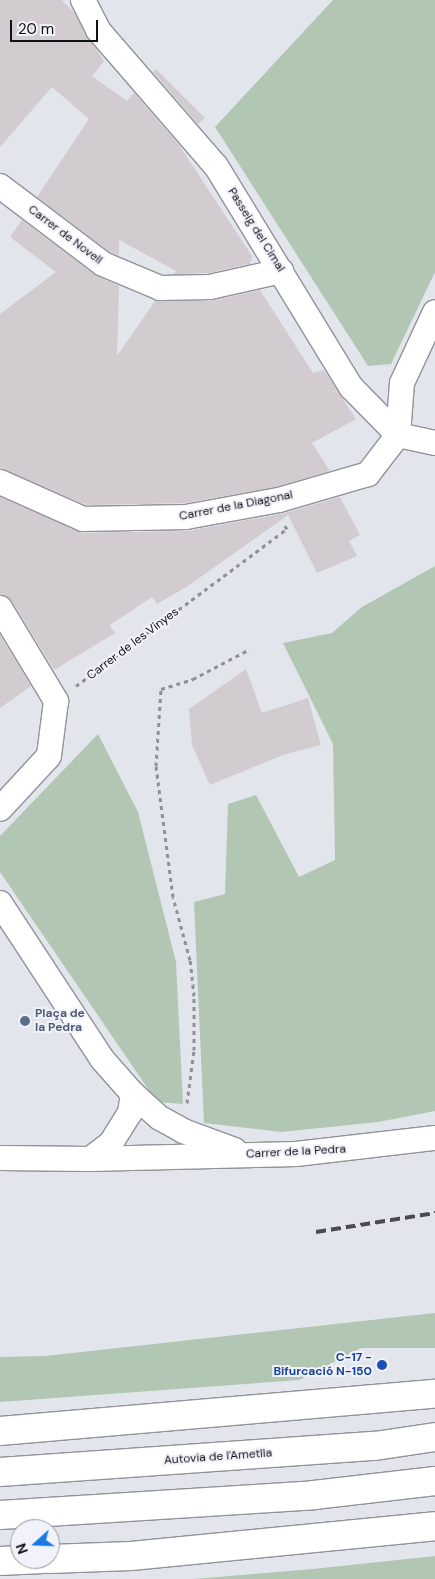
<!DOCTYPE html>
<meta charset="utf-8">
<style>
body{margin:0}
#map{position:relative;width:435px;height:1579px;overflow:hidden;background:#e3e5ec;font-family:"DM Sans",sans-serif}
div>[style]{position:absolute}
.green>*{inset:0;background:#b1c7b3}
.building>*{inset:0;background:#d2cbd0}
.path>*{height:3px;margin-top:-1.5px;transform-origin:0;background:repeating-linear-gradient(90deg,#8f9196 0 4px,transparent 0 8px)}
.roads{filter:drop-shadow(1px 0 #91939a) drop-shadow(-1px 0 #91939a) drop-shadow(0 1px #91939a) drop-shadow(0 -1px #91939a)}
.street>*{height:24px;margin:-12px;padding:0 12px;transform-origin:12px;border-radius:12px;background:#fff}
.highway>*{height:28px;margin:-14px;padding:0 14px;transform-origin:14px;border-radius:14px;background:#fff}
.rail>*{height:4px;margin-top:-2px;transform-origin:0;background:repeating-linear-gradient(90deg,#494b4e 0 10px,transparent 0 15px)}
.dots>*{width:14px;height:14px;translate:-50% -50%;box-sizing:border-box;border:2px solid #f1f2fa;border-radius:50%}
span{translate:-50% -50%;white-space:nowrap;text-align:center;line-height:1.15;-webkit-text-stroke:4px #f1f2fa;paint-order:stroke}
.street-label{font-size:12px;color:#111214}
.service-label{font-size:12px;color:#4e5e75;font-weight:700}
.left{translate:0 -50%;text-align:left}
.transit-label{font-size:12px;color:#164399;font-weight:700}
.right{translate:-100% -50%;text-align:right}
.north{position:absolute;left:10px;top:1519px;width:50px;height:50px;box-sizing:border-box;background:#f1f2fa;border:1px solid #97989e;border-radius:50%;rotate:250deg;font-size:14px;font-weight:700;line-height:20px;text-align:center;color:#111214}
.north::after{content:'';display:block;margin:auto;width:18px;height:22px;background:#197ae3;clip-path:polygon(50% 0,100% 100%,50% 72%,0 100%)}
.scale{position:absolute;left:10px;top:20px;width:88px;height:22px;box-sizing:border-box;border:2px solid #111214;border-top:0;padding-left:6px;font-size:15px;line-height:18px;white-space:nowrap;color:#111214;-webkit-text-stroke:4px #f1f2fa;paint-order:stroke}
</style>
<div id="map">
<div class="green">
<i style="clip-path:polygon(333px 0,435px 0,435px 272px,391px 364px,368px 366px,215px 127px)"></i>
<i style="clip-path:polygon(435px 566px,435px 1111px,378px 1122px,281px 1132px,204px 1123px,194px 902px,225px 894px,228px 804px,256px 795px,299px 877px,335px 860px,333px 744px,283px 643px,332px 633px,362px 607px)"></i>
<i style="clip-path:polygon(98px 734px,138px 812px,176px 962px,183px 1104px,157px 1102px,0 872px,0 836px)"></i>
<i style="clip-path:polygon(435px 1313px,435px 1348px,361px 1348px,299px 1380px,0 1402px,0 1357px,45px 1356px)"></i>
<i style="clip-path:polygon(435px 1556px,435px 1579px,193px 1579px,313px 1569px)"></i>
</div>
<div class="building">
<i style="clip-path:polygon(0 0,62px 0,74px 13px,104px 61px,92px 76px,127px 101px,134px 93px,179px 145px,252px 256px,250px 264px,208px 273px,174px 274px,176px 271px,119px 240px,119px 256px,110px 252px,37px 197px,89px 119px,52px 87px,0 147px)"></i>
<i style="clip-path:polygon(156px 69px,205px 118px,198px 124px,153px 72px)"></i>
<i style="clip-path:polygon(22px 220px,95px 275px,119px 286px,117px 356px,155px 301px,210px 301px,260px 290px,313px 373px,324px 370px,356px 419px,312px 443px,330px 471px,276px 487px,185px 503px,86px 505px,0 468px,0 314px,56px 272px,10px 237px)"></i>
<i style="clip-path:polygon(0 497px,83px 533px,188px 531px,281px 514px,340px 497px,360px 535px,349px 541px,357px 556px,317px 573px,288px 515px,188px 586px,157px 604px,152px 597px,110px 625px,115px 633px,54px 670px,12px 601px,0 594px)"></i>
<i style="clip-path:polygon(0 635px,31px 686px,0 708px)"></i>
<i style="clip-path:polygon(246px 669px,262px 713px,308px 698px,321px 745px,283px 755px,210px 785px,192px 745px,189px 709px)"></i>
</div>
<div class="path">
<i style="left:76px;top:686px;width:263px;rotate:-36.7deg"></i>
<i style="left:287px;top:529px;width:4px;rotate:-124deg"></i>
<i style="left:187px;top:1103px;width:53px;rotate:-82.5deg"></i>
<i style="left:194px;top:1050px;width:54px;rotate:-90deg"></i>
<i style="left:194px;top:996px;width:36px;rotate:-96deg"></i>
<i style="left:190px;top:960px;width:65px;rotate:-105.1deg"></i>
<i style="left:173px;top:897px;width:132px;rotate:-97.4deg"></i>
<i style="left:156px;top:766px;width:77px;rotate:-86.3deg"></i>
<i style="left:161px;top:689px;width:34px;rotate:-17deg"></i>
<i style="left:193px;top:679px;width:64px;rotate:-27.8deg"></i>
</div>
<div class="roads">
<div class="street">
<i style="left:83px;top:0;width:34px;rotate:63deg"></i>
<i style="left:98px;top:30px;width:180px;rotate:49.1deg"></i>
<i style="left:216px;top:166px;width:259px;rotate:58.6deg"></i>
<i style="left:351px;top:387px;width:67px;rotate:45.6deg"></i>
<i style="left:398px;top:435px;width:38px;rotate:12deg"></i>
<i style="left:0;top:186px;width:129px;rotate:37.1deg"></i>
<i style="left:103px;top:264px;width:62px;rotate:22.8deg"></i>
<i style="left:160px;top:288px;width:50px;rotate:-1.1deg"></i>
<i style="left:210px;top:287px;width:73px;rotate:-12.7deg"></i>
<i style="left:398px;top:435px;width:52px;rotate:-85.6deg"></i>
<i style="left:402px;top:383px;width:78px;rotate:-65.1deg"></i>
<i style="left:0;top:482px;width:91px;rotate:24deg"></i>
<i style="left:83px;top:519px;width:103px;rotate:-1.1deg"></i>
<i style="left:186px;top:517px;width:95px;rotate:-10.4deg"></i>
<i style="left:279px;top:500px;width:93px;rotate:-16.3deg"></i>
<i style="left:368px;top:474px;width:49px;rotate:-52.4deg"></i>
<i style="left:0;top:608px;width:109px;rotate:58.9deg"></i>
<i style="left:56px;top:701px;width:55px;rotate:97.3deg"></i>
<i style="left:49px;top:756px;width:72px;rotate:132.8deg"></i>
<i style="left:0;top:903px;width:186px;rotate:56.8deg"></i>
<i style="left:102px;top:1059px;width:47px;rotate:48.5deg"></i>
<i style="left:133px;top:1094px;width:36px;rotate:42deg"></i>
<i style="left:160px;top:1118px;width:26px;rotate:29deg"></i>
<i style="left:183px;top:1131px;width:55px;rotate:20.1deg"></i>
<i style="left:0;top:1158px;width:90px;rotate:0.6deg"></i>
<i style="left:90px;top:1159px;width:206px;rotate:-1.4deg"></i>
<i style="left:296px;top:1154px;width:140px;rotate:-6.6deg"></i>
<i style="left:90px;top:1159px;width:26px;rotate:-37deg"></i>
<i style="left:111px;top:1143px;width:36px;rotate:-58deg"></i>
<i style="left:130px;top:1113px;width:19px;rotate:-81deg"></i>
</div>
<div class="highway">
<i style="left:0;top:1431px;width:437px;rotate:-4.9deg"></i>
<i style="left:0;top:1472px;width:376px;rotate:-4deg"></i>
<i style="left:375px;top:1446px;width:61px;rotate:-8.5deg"></i>
<i style="left:0;top:1515px;width:315px;rotate:-3.6deg"></i>
<i style="left:314px;top:1495px;width:122px;rotate:-6.6deg"></i>
<i style="left:50px;top:1559px;width:81px;rotate:-2.1deg"></i>
<i style="left:131px;top:1556px;width:305px;rotate:-5.6deg"></i>
<i style="left:0;top:1561px;width:43px;rotate:-2.7deg"></i>
</div>
</div>
<div class="rail">
<i style="left:316px;top:1232px;width:121px;rotate:-9.1deg"></i>
</div>
<div class="dots">
<i style="left:25px;top:1021px;background:#5c6f8a"></i>
<i style="left:382px;top:1365px;background:#1a4fb4"></i>
</div>
<div class="street-label">
<span style="left:256px;top:230px;rotate:58deg">Passeig del Cimal</span>
<span style="left:65px;top:235px;rotate:37deg">Carrer de Novell</span>
<span style="left:236px;top:506px;rotate:-11deg">Carrer de la Diagonal</span>
<span style="left:133px;top:644px;rotate:-37deg">Carrer de les Vinyes</span>
<span style="left:296px;top:1152px;rotate:-3deg">Carrer de la Pedra</span>
<span style="left:218px;top:1457px;rotate:-4deg">Autovia de l'Ametlla</span>
</div>
<div class="service-label">
<span class="left" style="left:35px;top:1021px">Plaça de<br>la Pedra</span>
</div>
<div class="transit-label">
<span class="right" style="left:372px;top:1365px">C-17 -<br>Bifurcació N-150</span>
</div>
<div class="north">N</div>
<div class="scale">20 m</div>
</div>
